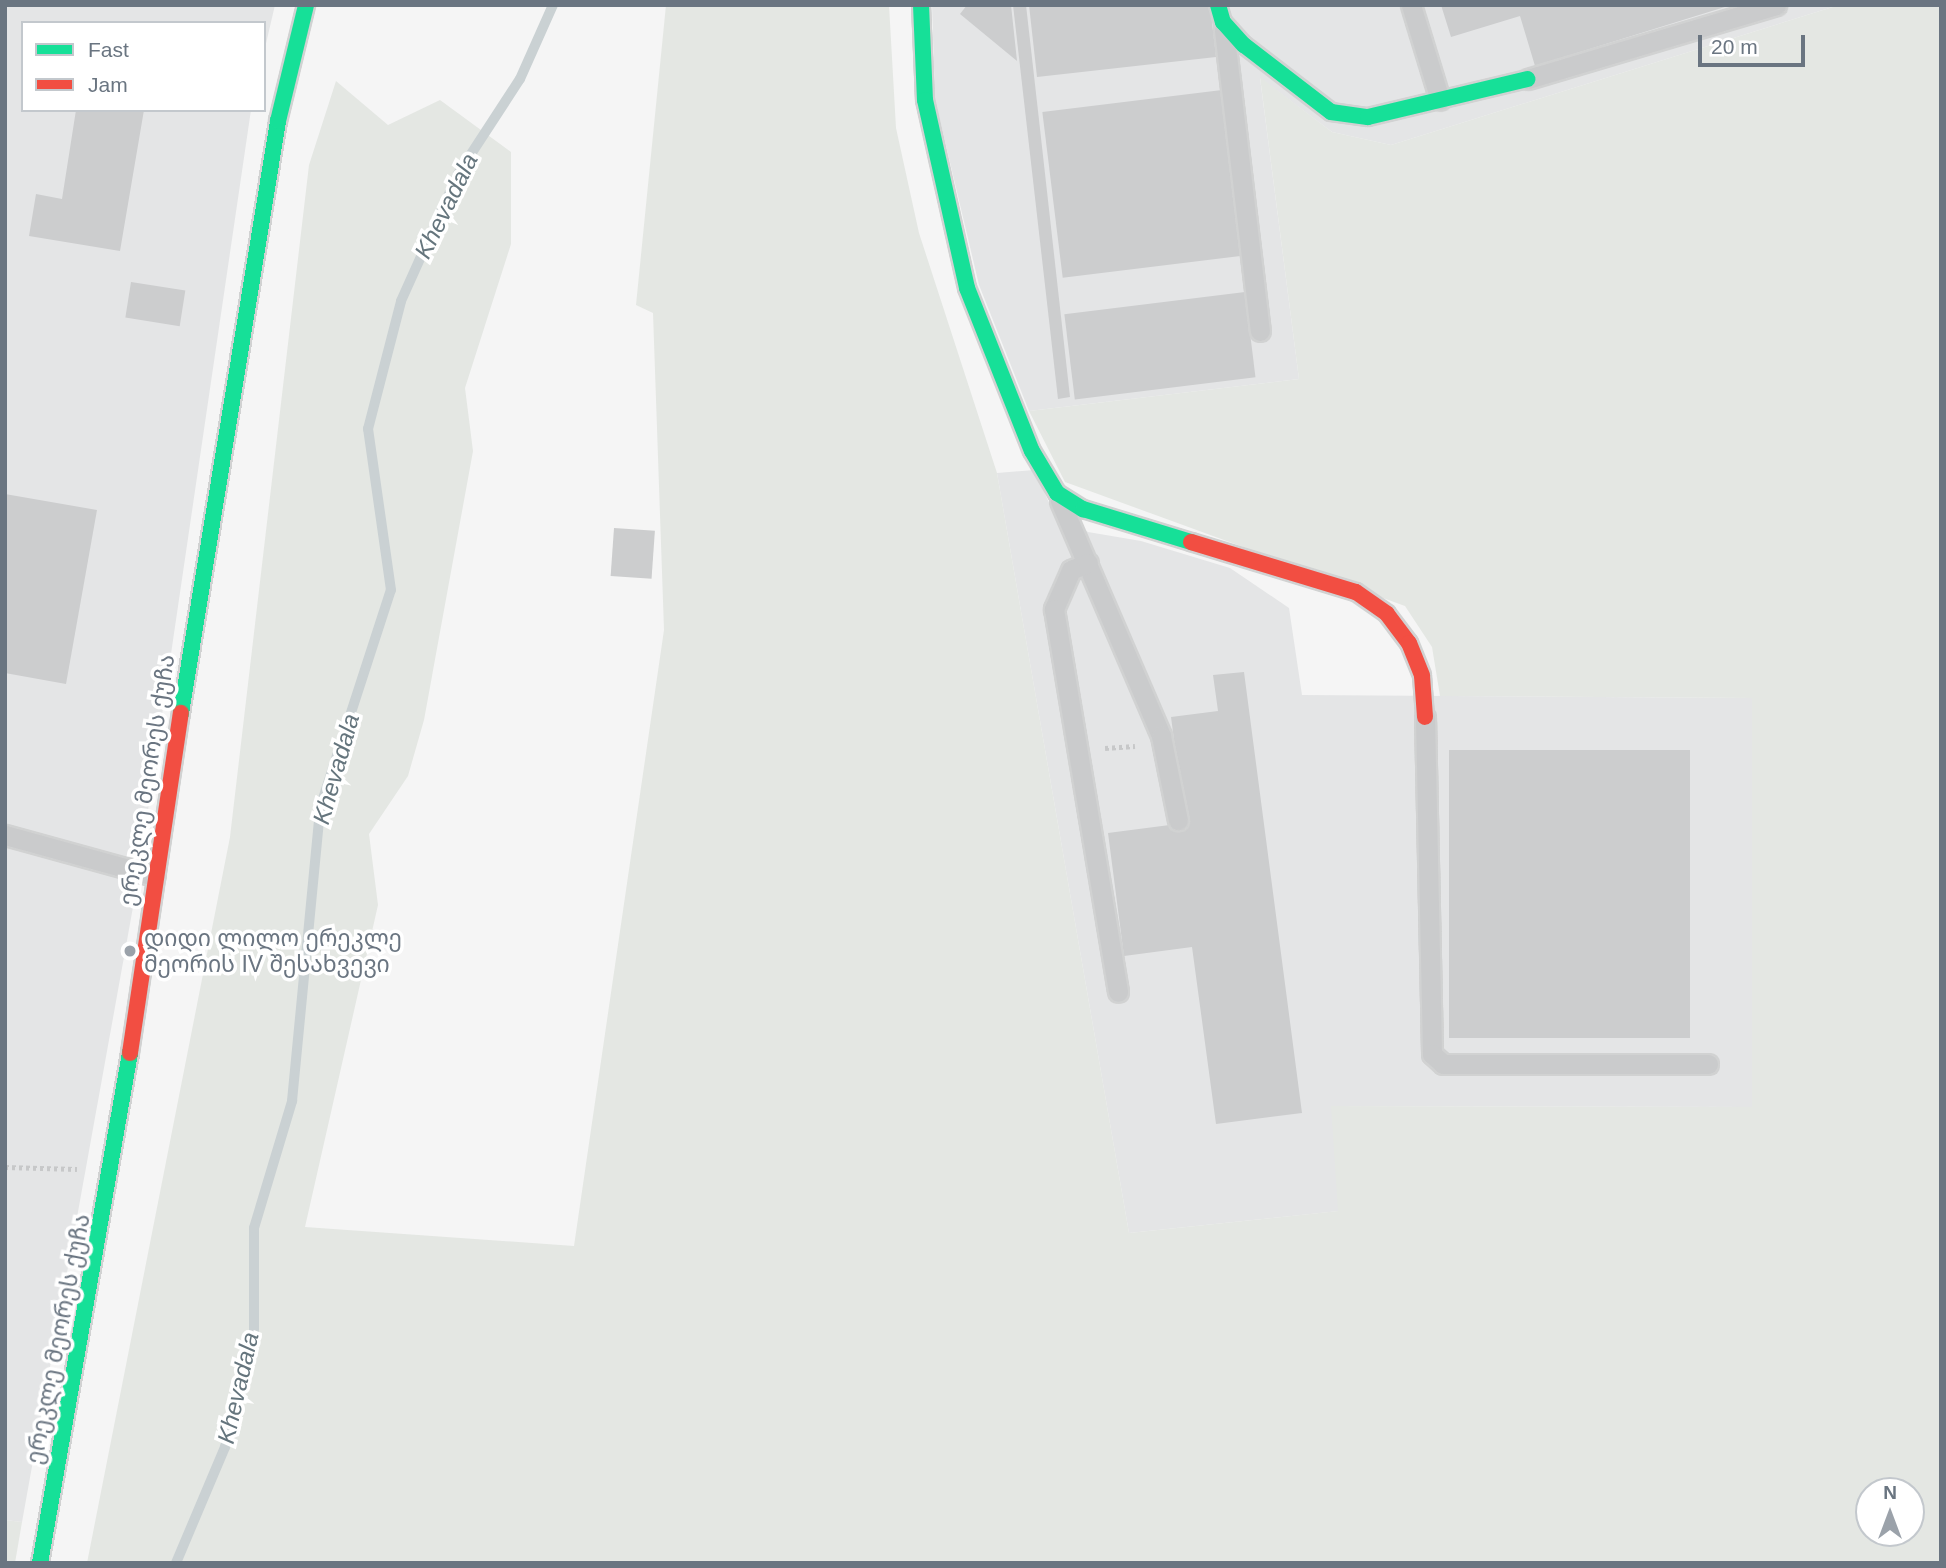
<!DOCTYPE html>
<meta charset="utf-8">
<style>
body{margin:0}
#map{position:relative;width:1946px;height:1568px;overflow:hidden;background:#f5f5f5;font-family:Arial,"Noto Sans Georgian",sans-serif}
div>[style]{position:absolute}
.built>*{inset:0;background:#e4e5e6}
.green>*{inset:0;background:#e4e7e3}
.stream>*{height:10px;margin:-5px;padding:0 5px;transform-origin:5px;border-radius:5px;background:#cad1d3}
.building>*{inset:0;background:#cccdce;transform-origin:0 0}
.path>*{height:4.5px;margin-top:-2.25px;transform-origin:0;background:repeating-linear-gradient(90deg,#c7c8c9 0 3.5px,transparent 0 7px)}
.roads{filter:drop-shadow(2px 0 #d1d2d2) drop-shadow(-2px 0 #d1d2d2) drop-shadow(0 2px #d1d2d2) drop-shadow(0 -2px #d1d2d2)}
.lane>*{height:19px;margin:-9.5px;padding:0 9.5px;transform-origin:9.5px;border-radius:9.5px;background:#cacbcc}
.fast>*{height:16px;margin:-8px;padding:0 8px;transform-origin:8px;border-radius:8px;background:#16e098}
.jam>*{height:16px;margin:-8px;padding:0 8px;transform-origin:8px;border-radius:8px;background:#f24e42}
.dots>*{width:19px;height:19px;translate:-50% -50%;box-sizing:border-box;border:4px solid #fff;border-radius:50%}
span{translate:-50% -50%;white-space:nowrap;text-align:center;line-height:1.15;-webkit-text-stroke:7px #fff;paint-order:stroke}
.street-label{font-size:23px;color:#6a7581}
.poi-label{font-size:23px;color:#6a7581}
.left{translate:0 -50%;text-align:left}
.water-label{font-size:24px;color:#65757d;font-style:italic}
.frame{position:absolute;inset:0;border:7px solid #6a7581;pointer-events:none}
.legend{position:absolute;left:21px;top:21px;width:245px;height:91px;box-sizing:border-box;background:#fff;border:2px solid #c3c8cd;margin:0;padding:9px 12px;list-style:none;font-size:21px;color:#6a7581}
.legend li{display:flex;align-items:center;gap:14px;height:35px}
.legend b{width:35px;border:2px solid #c3c8cd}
.north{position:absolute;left:1855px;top:1477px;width:70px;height:70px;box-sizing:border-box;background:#fff;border:2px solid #c3c8cd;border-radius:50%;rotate:0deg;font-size:19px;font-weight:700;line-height:28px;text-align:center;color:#6a7581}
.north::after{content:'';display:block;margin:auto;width:24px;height:32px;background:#9ba2aa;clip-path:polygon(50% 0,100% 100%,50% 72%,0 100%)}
.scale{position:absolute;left:1698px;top:35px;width:107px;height:32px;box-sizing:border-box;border:4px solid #6a7581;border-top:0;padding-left:9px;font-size:21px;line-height:24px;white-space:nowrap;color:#6a7581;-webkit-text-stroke:5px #fff;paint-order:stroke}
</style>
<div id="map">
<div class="built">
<i style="clip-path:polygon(5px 5px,275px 5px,264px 52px,264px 23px,23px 23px,23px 110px,251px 110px,137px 885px,22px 1522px,5px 1520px)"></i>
<i style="clip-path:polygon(932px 5px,1839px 5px,1391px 145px,1332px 132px,1260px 78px,1299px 379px,1029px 411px,979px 285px,935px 99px)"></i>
<i style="clip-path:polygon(1034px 470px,1051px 507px,1088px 532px,1141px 541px,1230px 568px,1289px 608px,1302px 695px,1752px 698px,1752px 1107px,1332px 1106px,1339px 1211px,1129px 1233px,997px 473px)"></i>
</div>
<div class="green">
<i style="clip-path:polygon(evenodd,666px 5px,889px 5px,896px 128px,919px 233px,997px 473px,1129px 1233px,1338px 1211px,1331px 1106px,1752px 1107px,1752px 698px,1440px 696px,1432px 647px,1405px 606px,1065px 482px,1029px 411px,1299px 379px,1260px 77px,1332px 132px,1391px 145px,1839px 5px,1941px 5px,1941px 1563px,87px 1563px,230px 837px,309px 165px,336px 81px,388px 125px,440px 100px,511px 152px,511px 244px,465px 388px,473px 451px,424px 720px,408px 776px,369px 834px,378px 905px,305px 1227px,574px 1246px,664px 630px,653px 313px,636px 305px,666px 5px,1869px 1491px,1911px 1491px,1911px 1533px,1869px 1533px,1869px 1491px)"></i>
<i style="clip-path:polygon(5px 1520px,22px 1522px,15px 1563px,5px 1563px)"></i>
</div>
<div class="stream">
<i style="left:176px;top:1563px;width:126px;rotate:-67.1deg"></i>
<i style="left:225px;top:1447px;width:118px;rotate:-75.7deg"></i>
<i style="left:254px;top:1333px;width:105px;rotate:-90deg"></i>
<i style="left:254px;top:1228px;width:133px;rotate:-73.3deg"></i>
<i style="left:292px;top:1101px;width:294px;rotate:-84.5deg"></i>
<i style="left:320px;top:808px;width:229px;rotate:-72deg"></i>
<i style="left:391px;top:590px;width:163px;rotate:-98.1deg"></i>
<i style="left:368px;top:429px;width:132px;rotate:-75.5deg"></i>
<i style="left:401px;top:301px;width:139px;rotate:-65.8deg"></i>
<i style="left:458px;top:174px;width:113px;rotate:-56.9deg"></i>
<i style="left:520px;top:79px;width:81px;rotate:-66deg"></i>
</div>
<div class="building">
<i style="clip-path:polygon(967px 5px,1011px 5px,1017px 61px,960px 14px)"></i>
<i style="clip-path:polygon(1013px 5px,1026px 5px,1038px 111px,1070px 397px,1058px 399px)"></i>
<i style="clip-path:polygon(1029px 5px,1210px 5px,1216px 57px,1037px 77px)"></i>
<i style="clip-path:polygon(1441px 5px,1728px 5px,1728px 6px,1535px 66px,1520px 16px,1451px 37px)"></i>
<i style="left:1222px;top:90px;width:167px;height:181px;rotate:83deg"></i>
<i style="clip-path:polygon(76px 110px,144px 110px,120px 251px,29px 236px,36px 194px,62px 199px)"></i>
<i style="left:131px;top:282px;width:55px;height:36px;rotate:9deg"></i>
<i style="left:1245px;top:292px;width:86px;height:182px;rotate:83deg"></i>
<i style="clip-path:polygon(5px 494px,97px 510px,66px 684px,5px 673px)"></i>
<i style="left:614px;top:528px;width:41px;height:48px;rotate:4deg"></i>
<i style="clip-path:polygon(1244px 672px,1302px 1113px,1216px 1124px,1192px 947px,1124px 956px,1108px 833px,1185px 823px,1171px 717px,1218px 711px,1213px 675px)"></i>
<i style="left:1449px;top:750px;width:241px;height:288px"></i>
</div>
<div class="path">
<i style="left:1105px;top:748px;width:30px;rotate:-4deg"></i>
<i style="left:5px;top:1167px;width:72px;rotate:1.6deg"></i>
</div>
<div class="roads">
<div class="lane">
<i style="left:1411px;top:5px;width:99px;rotate:73deg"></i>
<i style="left:1224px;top:30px;width:303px;rotate:83.2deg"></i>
<i style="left:1528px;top:79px;width:259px;rotate:-16.6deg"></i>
<i style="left:1060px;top:501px;width:256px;rotate:66.7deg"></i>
<i style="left:1161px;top:736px;width:86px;rotate:78.6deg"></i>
<i style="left:1088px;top:563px;width:18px;rotate:158deg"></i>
<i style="left:1071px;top:570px;width:43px;rotate:113.6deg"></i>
<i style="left:1054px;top:609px;width:388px;rotate:80.5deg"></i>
<i style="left:1425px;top:717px;width:337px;rotate:88.8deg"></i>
<i style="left:1432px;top:1054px;width:15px;rotate:42deg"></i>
<i style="left:1443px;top:1064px;width:265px"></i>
<i style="left:5px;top:835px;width:155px;rotate:15.4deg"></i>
</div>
<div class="fast">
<i style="left:921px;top:5px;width:95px;rotate:87.6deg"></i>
<i style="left:925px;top:100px;width:193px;rotate:77.4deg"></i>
<i style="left:967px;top:288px;width:175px;rotate:68.3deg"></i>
<i style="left:1032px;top:451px;width:49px;rotate:59.2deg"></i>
<i style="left:1057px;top:493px;width:31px;rotate:32deg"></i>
<i style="left:1083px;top:509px;width:113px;rotate:17deg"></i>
<i style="left:1218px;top:5px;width:18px;rotate:74deg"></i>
<i style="left:1223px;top:22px;width:31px;rotate:48deg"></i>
<i style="left:1244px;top:45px;width:110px;rotate:37.6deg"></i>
<i style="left:1331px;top:112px;width:37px;rotate:8deg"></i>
<i style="left:1368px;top:117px;width:164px;rotate:-13.4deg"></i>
<i style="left:181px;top:713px;width:600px;rotate:-80.69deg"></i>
<i style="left:278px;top:121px;width:119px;rotate:-76.4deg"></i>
<i style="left:40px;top:1563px;width:518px;rotate:-79.99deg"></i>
</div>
<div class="jam">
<i style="left:1191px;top:542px;width:172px;rotate:16.9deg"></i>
<i style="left:1356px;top:592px;width:38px;rotate:35deg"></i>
<i style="left:1387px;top:614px;width:36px;rotate:53deg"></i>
<i style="left:1409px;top:643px;width:35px;rotate:68deg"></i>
<i style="left:1422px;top:676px;width:41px;rotate:85.8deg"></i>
<i style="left:130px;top:1053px;width:344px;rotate:-81.5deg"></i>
</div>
</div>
<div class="dots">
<i style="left:130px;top:951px;background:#9ba2aa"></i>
</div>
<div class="street-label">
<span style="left:147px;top:780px;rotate:-81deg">ერეკლე მეორეს ქუჩა</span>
<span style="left:58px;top:1339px;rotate:-79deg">ერეკლე მეორეს ქუჩა</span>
</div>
<div class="poi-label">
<span class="left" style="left:144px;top:951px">დიდი ლილო ერეკლე<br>მეორის IV შესახვევი</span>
</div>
<div class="water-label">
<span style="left:446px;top:206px;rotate:-64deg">Khevadala</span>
<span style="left:336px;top:769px;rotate:-74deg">Khevadala</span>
<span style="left:238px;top:1388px;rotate:-77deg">Khevadala</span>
</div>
<div class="frame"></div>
<ul class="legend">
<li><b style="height:9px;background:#16e098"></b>Fast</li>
<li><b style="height:9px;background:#f24e42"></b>Jam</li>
</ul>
<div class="north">N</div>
<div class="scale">20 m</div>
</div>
